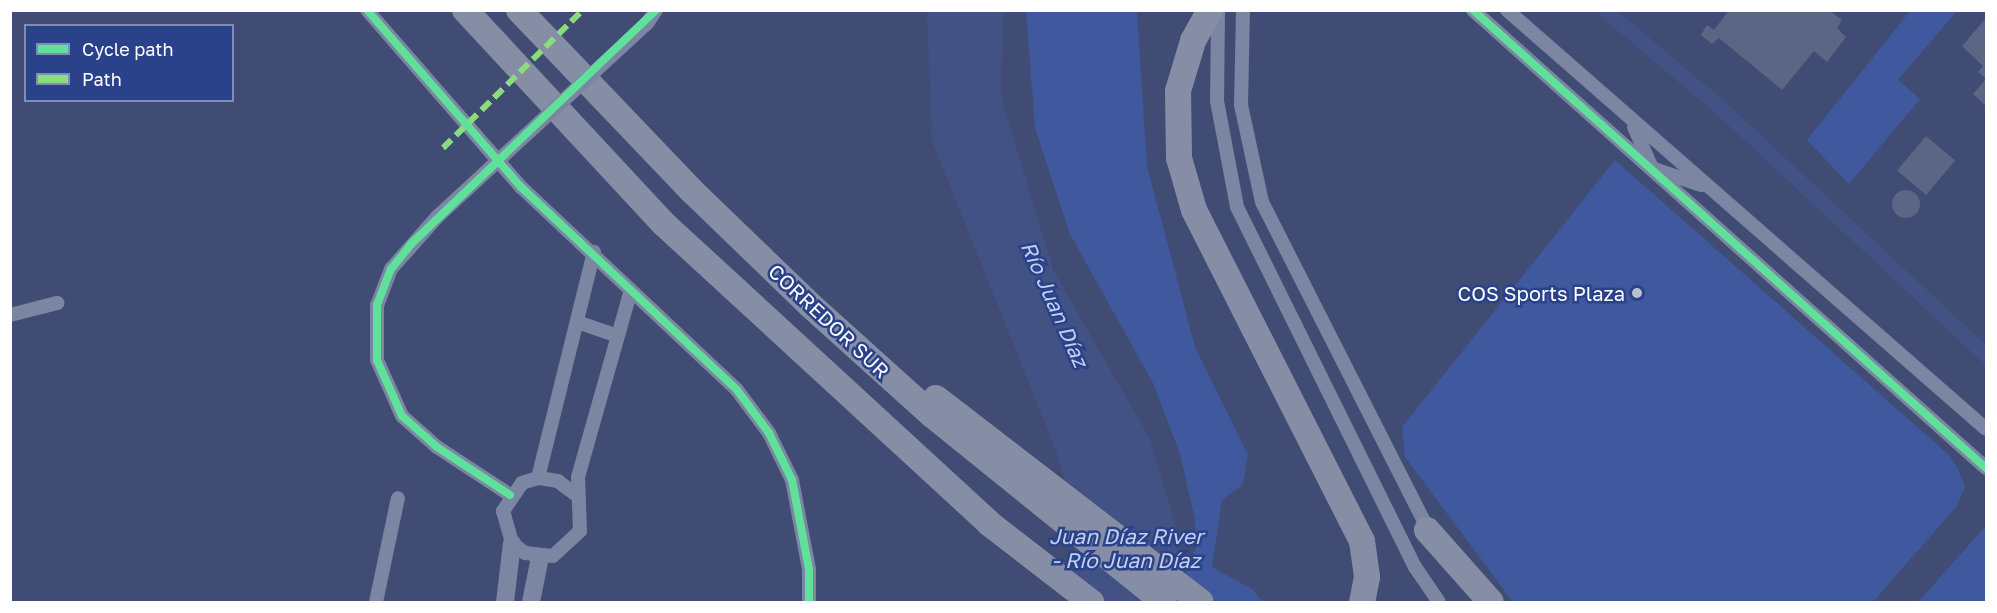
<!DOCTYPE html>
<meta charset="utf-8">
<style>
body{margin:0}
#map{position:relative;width:1997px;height:613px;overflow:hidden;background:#404c73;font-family:"Golos Text",sans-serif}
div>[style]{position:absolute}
.green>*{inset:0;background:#3f589e}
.water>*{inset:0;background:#425285}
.canal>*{height:15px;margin:-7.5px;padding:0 7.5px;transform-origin:7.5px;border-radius:7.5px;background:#425285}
.building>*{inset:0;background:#5b6584;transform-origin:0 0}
.round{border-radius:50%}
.minor>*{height:14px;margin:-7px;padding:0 7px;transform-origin:7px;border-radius:7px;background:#7c85a1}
.tertiary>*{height:18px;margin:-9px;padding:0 9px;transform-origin:9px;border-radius:9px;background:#7c85a1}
.motorway>*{height:26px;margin:-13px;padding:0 13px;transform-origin:13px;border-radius:13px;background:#868ea6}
.minor-bridge>*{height:14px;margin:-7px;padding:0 7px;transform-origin:7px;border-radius:7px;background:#7c85a1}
.quiet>*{height:6px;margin-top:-3px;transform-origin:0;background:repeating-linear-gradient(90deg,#8add7b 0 12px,transparent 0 18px)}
.cycleway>*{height:8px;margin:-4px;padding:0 4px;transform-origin:4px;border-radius:4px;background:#60e19b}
.dots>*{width:16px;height:16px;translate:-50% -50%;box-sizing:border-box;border:3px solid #2a4289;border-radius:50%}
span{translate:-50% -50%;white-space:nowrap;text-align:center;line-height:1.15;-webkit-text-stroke:5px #2a4289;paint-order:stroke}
.poi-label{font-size:20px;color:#fff}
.right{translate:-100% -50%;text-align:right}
.street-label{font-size:20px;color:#fff}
.water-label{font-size:21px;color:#c3cff0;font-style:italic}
.frame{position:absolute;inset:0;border:12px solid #fff;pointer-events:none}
.legend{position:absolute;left:24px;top:24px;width:210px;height:78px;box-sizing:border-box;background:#2a4289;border:2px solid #7f8eb8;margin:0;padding:8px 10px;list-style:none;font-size:18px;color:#fff}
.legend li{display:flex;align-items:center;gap:12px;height:30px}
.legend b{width:30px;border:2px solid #7f8eb8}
</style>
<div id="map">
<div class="green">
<i style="clip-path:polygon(1026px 11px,1137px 11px,1147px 166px,1195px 347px,1248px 455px,1243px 484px,1222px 500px,1212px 567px,1252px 589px,1263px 602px,1217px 602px,1185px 577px,1196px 548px,1195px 520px,1180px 454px,1153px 383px,1070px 234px,1035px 128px)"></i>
<i style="clip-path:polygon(1910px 11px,1957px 11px,1898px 80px,1920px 99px,1849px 184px,1807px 140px)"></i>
<i style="clip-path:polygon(1615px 160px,1950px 456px,1959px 471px,1965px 487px,1956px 507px,1873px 602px,1513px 602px,1405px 457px,1402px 427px)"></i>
<i style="clip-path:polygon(1986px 526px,1986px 602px,1918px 602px,1984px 528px)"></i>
</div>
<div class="water">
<i style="clip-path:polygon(927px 11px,1003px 11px,1001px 97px,1053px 270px,1150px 439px,1180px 542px,1171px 602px,1074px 602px,1075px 519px,1058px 456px,932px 141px)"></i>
</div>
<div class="canal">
<i style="left:1605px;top:10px;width:153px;rotate:40.2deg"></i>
<i style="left:1722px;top:109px;width:361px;rotate:43deg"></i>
</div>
<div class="building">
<i style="clip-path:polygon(1729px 10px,1829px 10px,1842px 20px,1837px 28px,1846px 37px,1827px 62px,1814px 51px,1782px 90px,1719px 38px,1712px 44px,1701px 35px,1707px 25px,1714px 30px)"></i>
<i style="clip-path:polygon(1986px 18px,1986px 106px,1973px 94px,1986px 79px,1978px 72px,1983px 66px,1962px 46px)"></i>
<i style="left:1926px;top:136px;width:38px;height:45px;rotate:40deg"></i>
<i class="round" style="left:1892px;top:190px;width:28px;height:28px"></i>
</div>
<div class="minor">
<i style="left:367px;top:10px;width:235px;rotate:49deg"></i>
<i style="left:521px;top:187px;width:296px;rotate:43.2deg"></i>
<i style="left:737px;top:390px;width:54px;rotate:53.3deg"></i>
<i style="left:769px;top:433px;width:52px;rotate:63.9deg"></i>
<i style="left:792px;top:480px;width:91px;rotate:79.2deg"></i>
<i style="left:809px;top:569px;width:33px;rotate:90deg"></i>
<i style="left:1218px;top:10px;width:91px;rotate:90.6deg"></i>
<i style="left:1217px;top:101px;width:108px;rotate:79.3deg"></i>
<i style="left:1237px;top:207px;width:402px;rotate:63.7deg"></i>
<i style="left:1415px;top:567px;width:42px;rotate:55.6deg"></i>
<i style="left:1243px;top:10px;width:95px;rotate:91.2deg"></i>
<i style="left:1241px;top:105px;width:99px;rotate:77.8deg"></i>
<i style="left:1262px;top:202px;width:371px;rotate:63.1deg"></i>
<i style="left:1473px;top:10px;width:688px;rotate:41.76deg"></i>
<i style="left:1507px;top:10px;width:636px;rotate:41.18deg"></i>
<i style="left:648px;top:22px;width:14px;rotate:-56deg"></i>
<i style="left:1634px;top:127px;width:45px;rotate:66.3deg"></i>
<i style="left:1654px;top:169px;width:50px;rotate:18.8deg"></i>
<i style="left:437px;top:217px;width:69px;rotate:131.5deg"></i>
<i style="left:391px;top:269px;width:39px;rotate:111deg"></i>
<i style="left:377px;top:305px;width:55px;rotate:90deg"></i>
<i style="left:377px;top:360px;width:61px;rotate:65.9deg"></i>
<i style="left:402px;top:416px;width:47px;rotate:41.5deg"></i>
<i style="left:437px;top:447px;width:87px;rotate:33.3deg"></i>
<i style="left:10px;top:315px;width:49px;rotate:-14.3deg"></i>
<i style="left:577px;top:322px;width:43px;rotate:18.9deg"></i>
<i style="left:538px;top:478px;width:233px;rotate:-76.1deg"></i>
<i style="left:575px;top:494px;width:21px;rotate:-143deg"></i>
<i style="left:558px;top:481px;width:20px;rotate:-171deg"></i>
<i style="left:538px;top:478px;width:17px;rotate:163deg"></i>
<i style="left:522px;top:483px;width:34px;rotate:124deg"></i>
<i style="left:503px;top:511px;width:33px;rotate:74deg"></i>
<i style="left:512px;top:543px;width:16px;rotate:38deg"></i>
<i style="left:525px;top:553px;width:28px;rotate:6deg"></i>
<i style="left:553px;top:556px;width:37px;rotate:-43deg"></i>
<i style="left:580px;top:531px;width:54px;rotate:-92.1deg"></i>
<i style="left:578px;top:477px;width:194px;rotate:-74.2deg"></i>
<i style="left:376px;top:602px;width:106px;rotate:-78.1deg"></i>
</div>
<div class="tertiary">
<i style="left:505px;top:602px;width:59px;rotate:-83.2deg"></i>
<i style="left:531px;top:602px;width:46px;rotate:-78.7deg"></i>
</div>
<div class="motorway">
<i style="left:465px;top:10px;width:292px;rotate:47.1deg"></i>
<i style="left:664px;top:224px;width:443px;rotate:42.6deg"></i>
<i style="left:990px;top:524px;width:128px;rotate:37.7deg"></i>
<i style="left:519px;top:10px;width:250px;rotate:46.3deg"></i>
<i style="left:692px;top:191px;width:164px;rotate:44deg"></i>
<i style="left:810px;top:305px;width:164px;rotate:42deg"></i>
<i style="left:932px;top:415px;width:298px;rotate:38.9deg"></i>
<i style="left:1210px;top:10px;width:35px;rotate:119deg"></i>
<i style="left:1193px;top:41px;width:52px;rotate:106.7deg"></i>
<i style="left:1178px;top:91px;width:67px;rotate:89.1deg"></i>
<i style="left:1179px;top:158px;width:54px;rotate:73.9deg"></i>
<i style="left:1194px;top:210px;width:371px;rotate:63.1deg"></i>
<i style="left:1362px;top:541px;width:36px;rotate:82deg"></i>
<i style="left:1367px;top:577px;width:25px;rotate:101deg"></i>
<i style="left:936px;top:398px;width:334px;rotate:37.6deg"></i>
<i style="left:1427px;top:530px;width:96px;rotate:48.4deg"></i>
</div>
<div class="minor-bridge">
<i style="left:437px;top:217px;width:287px;rotate:-42.7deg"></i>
</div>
<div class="quiet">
<i style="left:443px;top:148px;width:197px;rotate:-44.6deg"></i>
</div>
<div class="cycleway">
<i style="left:367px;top:10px;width:235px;rotate:49deg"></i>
<i style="left:521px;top:187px;width:296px;rotate:43.2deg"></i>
<i style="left:737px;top:390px;width:54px;rotate:53.3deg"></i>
<i style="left:769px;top:433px;width:52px;rotate:63.9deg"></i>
<i style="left:792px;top:480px;width:91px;rotate:79.2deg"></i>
<i style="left:809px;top:569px;width:33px;rotate:90deg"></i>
<i style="left:1473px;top:10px;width:688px;rotate:41.76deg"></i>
<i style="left:510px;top:495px;width:87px;rotate:-146.7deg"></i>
<i style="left:437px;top:447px;width:47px;rotate:-138.5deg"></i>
<i style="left:402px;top:416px;width:61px;rotate:-114.1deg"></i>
<i style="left:377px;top:360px;width:55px;rotate:-90deg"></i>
<i style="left:377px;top:305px;width:39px;rotate:-69deg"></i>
<i style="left:391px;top:269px;width:32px;rotate:-51deg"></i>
<i style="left:411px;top:244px;width:339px;rotate:-43.7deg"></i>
</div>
<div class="dots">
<i style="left:1637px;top:293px;background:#bcc0ce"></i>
</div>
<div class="poi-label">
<span class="right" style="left:1625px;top:293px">COS Sports Plaza</span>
</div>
<div class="street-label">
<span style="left:829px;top:321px;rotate:43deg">CORREDOR SUR</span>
</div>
<div class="water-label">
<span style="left:1055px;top:304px;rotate:66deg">Río Juan Díaz</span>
<span style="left:1126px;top:548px">Juan Díaz River<br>- Río Juan Díaz</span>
</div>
<div class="frame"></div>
<ul class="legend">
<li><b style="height:8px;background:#60e19b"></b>Cycle path</li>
<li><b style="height:8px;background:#8add7b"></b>Path</li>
</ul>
</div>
